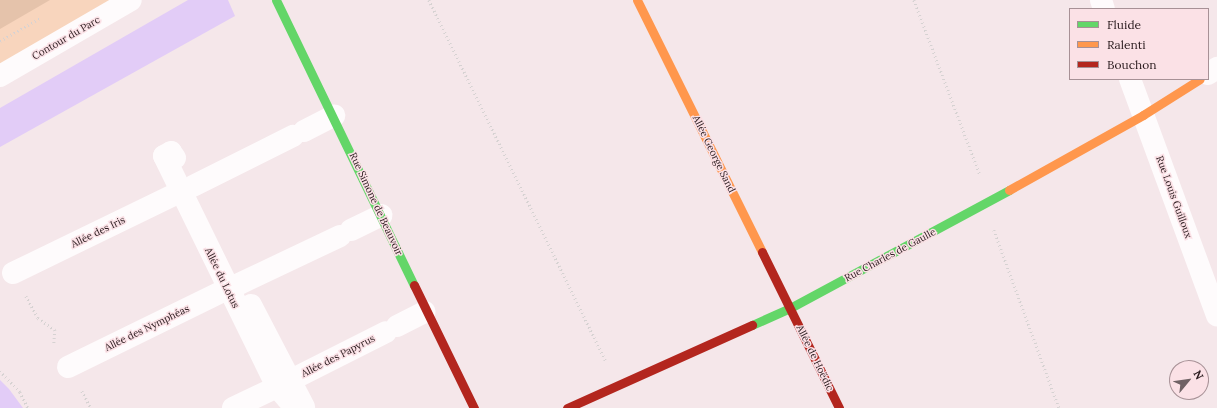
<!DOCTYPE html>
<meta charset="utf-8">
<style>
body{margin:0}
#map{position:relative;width:1217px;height:408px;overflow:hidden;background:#f5e7ea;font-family:Lora,serif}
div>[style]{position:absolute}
.green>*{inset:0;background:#f8d5bd}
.forest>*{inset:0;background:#e5c3ab}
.water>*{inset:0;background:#e2ccf7}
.path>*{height:2.5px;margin-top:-1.25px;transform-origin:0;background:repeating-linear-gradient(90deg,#d6d2d2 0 1px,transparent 0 4px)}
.street>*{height:22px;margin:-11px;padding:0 11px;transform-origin:11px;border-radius:11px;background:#fefbfc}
.fast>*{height:9px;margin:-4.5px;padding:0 4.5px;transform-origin:4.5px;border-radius:4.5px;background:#63d668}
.slow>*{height:9px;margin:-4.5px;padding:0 4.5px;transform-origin:4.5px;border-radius:4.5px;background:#ff974d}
.jam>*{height:9px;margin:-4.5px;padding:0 4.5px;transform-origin:4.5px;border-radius:4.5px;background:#b3261e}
span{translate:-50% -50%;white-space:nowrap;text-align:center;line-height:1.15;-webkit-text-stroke:3px #fbe1e6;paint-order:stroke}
.street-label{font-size:10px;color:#291a1d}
.legend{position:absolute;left:1069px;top:8px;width:140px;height:72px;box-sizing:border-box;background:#fbe1e6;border:1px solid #a79196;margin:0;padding:5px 7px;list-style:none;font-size:12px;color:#291a1d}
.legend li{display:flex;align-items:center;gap:8px;height:20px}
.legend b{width:20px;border:1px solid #a79196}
.north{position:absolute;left:1169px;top:360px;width:40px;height:40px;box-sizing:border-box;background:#fbe1e6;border:1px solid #a79196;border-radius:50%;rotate:61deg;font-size:11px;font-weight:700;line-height:16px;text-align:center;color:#291a1d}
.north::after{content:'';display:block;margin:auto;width:14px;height:18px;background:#706265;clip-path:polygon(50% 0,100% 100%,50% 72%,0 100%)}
</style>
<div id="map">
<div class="green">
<i style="clip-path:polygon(0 0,131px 0,0 76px)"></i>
</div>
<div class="forest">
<i style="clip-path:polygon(0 0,50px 0,0 29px)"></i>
</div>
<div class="water">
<i style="clip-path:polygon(188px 0,228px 0,235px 16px,0 147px,0 108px)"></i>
<i style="clip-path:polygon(0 380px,9px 389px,23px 408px,0 408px)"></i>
</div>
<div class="path">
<i style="left:429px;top:0;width:401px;rotate:63.9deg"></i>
<i style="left:914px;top:0;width:187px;rotate:69.3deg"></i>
<i style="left:0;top:41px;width:46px;rotate:-29.9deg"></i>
<i style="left:994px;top:230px;width:189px;rotate:69.9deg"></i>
<i style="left:26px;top:296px;width:25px;rotate:61deg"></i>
<i style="left:38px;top:318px;width:21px;rotate:35deg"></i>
<i style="left:55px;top:330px;width:14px;rotate:94deg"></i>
<i style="left:0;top:371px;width:29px;rotate:46deg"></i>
<i style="left:20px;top:392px;width:18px;rotate:63deg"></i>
<i style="left:82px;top:391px;width:19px;rotate:62deg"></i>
</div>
<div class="street">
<i style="left:1101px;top:0;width:9px;rotate:72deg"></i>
<i style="left:1208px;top:74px;width:11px;rotate:-34deg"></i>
<i style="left:0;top:76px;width:151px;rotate:-30.1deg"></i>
<i style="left:1130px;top:79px;width:252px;rotate:69.8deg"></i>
<i style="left:304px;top:131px;width:34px;rotate:-27deg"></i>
<i style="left:175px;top:158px;width:7px;rotate:-124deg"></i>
<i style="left:171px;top:152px;width:8px;rotate:150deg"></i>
<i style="left:164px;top:156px;width:257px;rotate:63.9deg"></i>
<i style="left:277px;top:387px;width:28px;rotate:49deg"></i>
<i style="left:193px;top:186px;width:112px;rotate:-26.6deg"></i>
<i style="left:351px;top:230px;width:34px;rotate:-26deg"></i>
<i style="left:13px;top:273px;width:188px;rotate:-25.9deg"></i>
<i style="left:239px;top:284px;width:112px;rotate:-25.4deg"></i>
<i style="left:251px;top:305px;width:115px;rotate:62.5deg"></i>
<i style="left:397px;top:326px;width:31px;rotate:-27deg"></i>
<i style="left:68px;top:367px;width:177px;rotate:-26.1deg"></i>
<i style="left:291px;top:380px;width:106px;rotate:-26.8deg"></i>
<i style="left:233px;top:408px;width:49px;rotate:-25.5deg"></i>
</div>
<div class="fast">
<i style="left:276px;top:0;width:317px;rotate:64.2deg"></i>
<i style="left:752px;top:325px;width:42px;rotate:-24.1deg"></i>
<i style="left:790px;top:308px;width:249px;rotate:-28.3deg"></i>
</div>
<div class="slow">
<i style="left:637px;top:0;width:281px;rotate:63.6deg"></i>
<i style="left:1009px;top:190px;width:154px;rotate:-29.2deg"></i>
<i style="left:1143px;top:115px;width:67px;rotate:-32.3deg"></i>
</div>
<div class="jam">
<i style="left:762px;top:252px;width:174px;rotate:63.7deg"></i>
<i style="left:414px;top:285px;width:137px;rotate:64deg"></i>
<i style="left:567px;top:408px;width:203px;rotate:-24.2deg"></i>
</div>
<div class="street-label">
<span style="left:66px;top:38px;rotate:-30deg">Contour du Parc</span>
<span style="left:714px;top:154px;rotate:64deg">Allée George Sand</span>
<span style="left:1174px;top:197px;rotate:70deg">Rue Louis Guilloux</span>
<span style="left:376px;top:204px;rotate:65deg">Rue Simone de Beauvoir</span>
<span style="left:98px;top:232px;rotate:-26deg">Allée des Iris</span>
<span style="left:890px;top:255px;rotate:-28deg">Rue Charles de Gaulle</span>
<span style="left:222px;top:278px;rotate:64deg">Allée du Lotus</span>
<span style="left:147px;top:328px;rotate:-26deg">Allée des Nymphéas</span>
<span style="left:338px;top:356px;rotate:-27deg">Allée des Papyrus</span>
<span style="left:815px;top:358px;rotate:64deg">Allée de Hoëdic</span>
</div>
<ul class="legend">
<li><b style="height:5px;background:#63d668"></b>Fluide</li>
<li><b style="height:5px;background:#ff974d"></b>Ralenti</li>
<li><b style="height:5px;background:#b3261e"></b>Bouchon</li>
</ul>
<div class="north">N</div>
</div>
